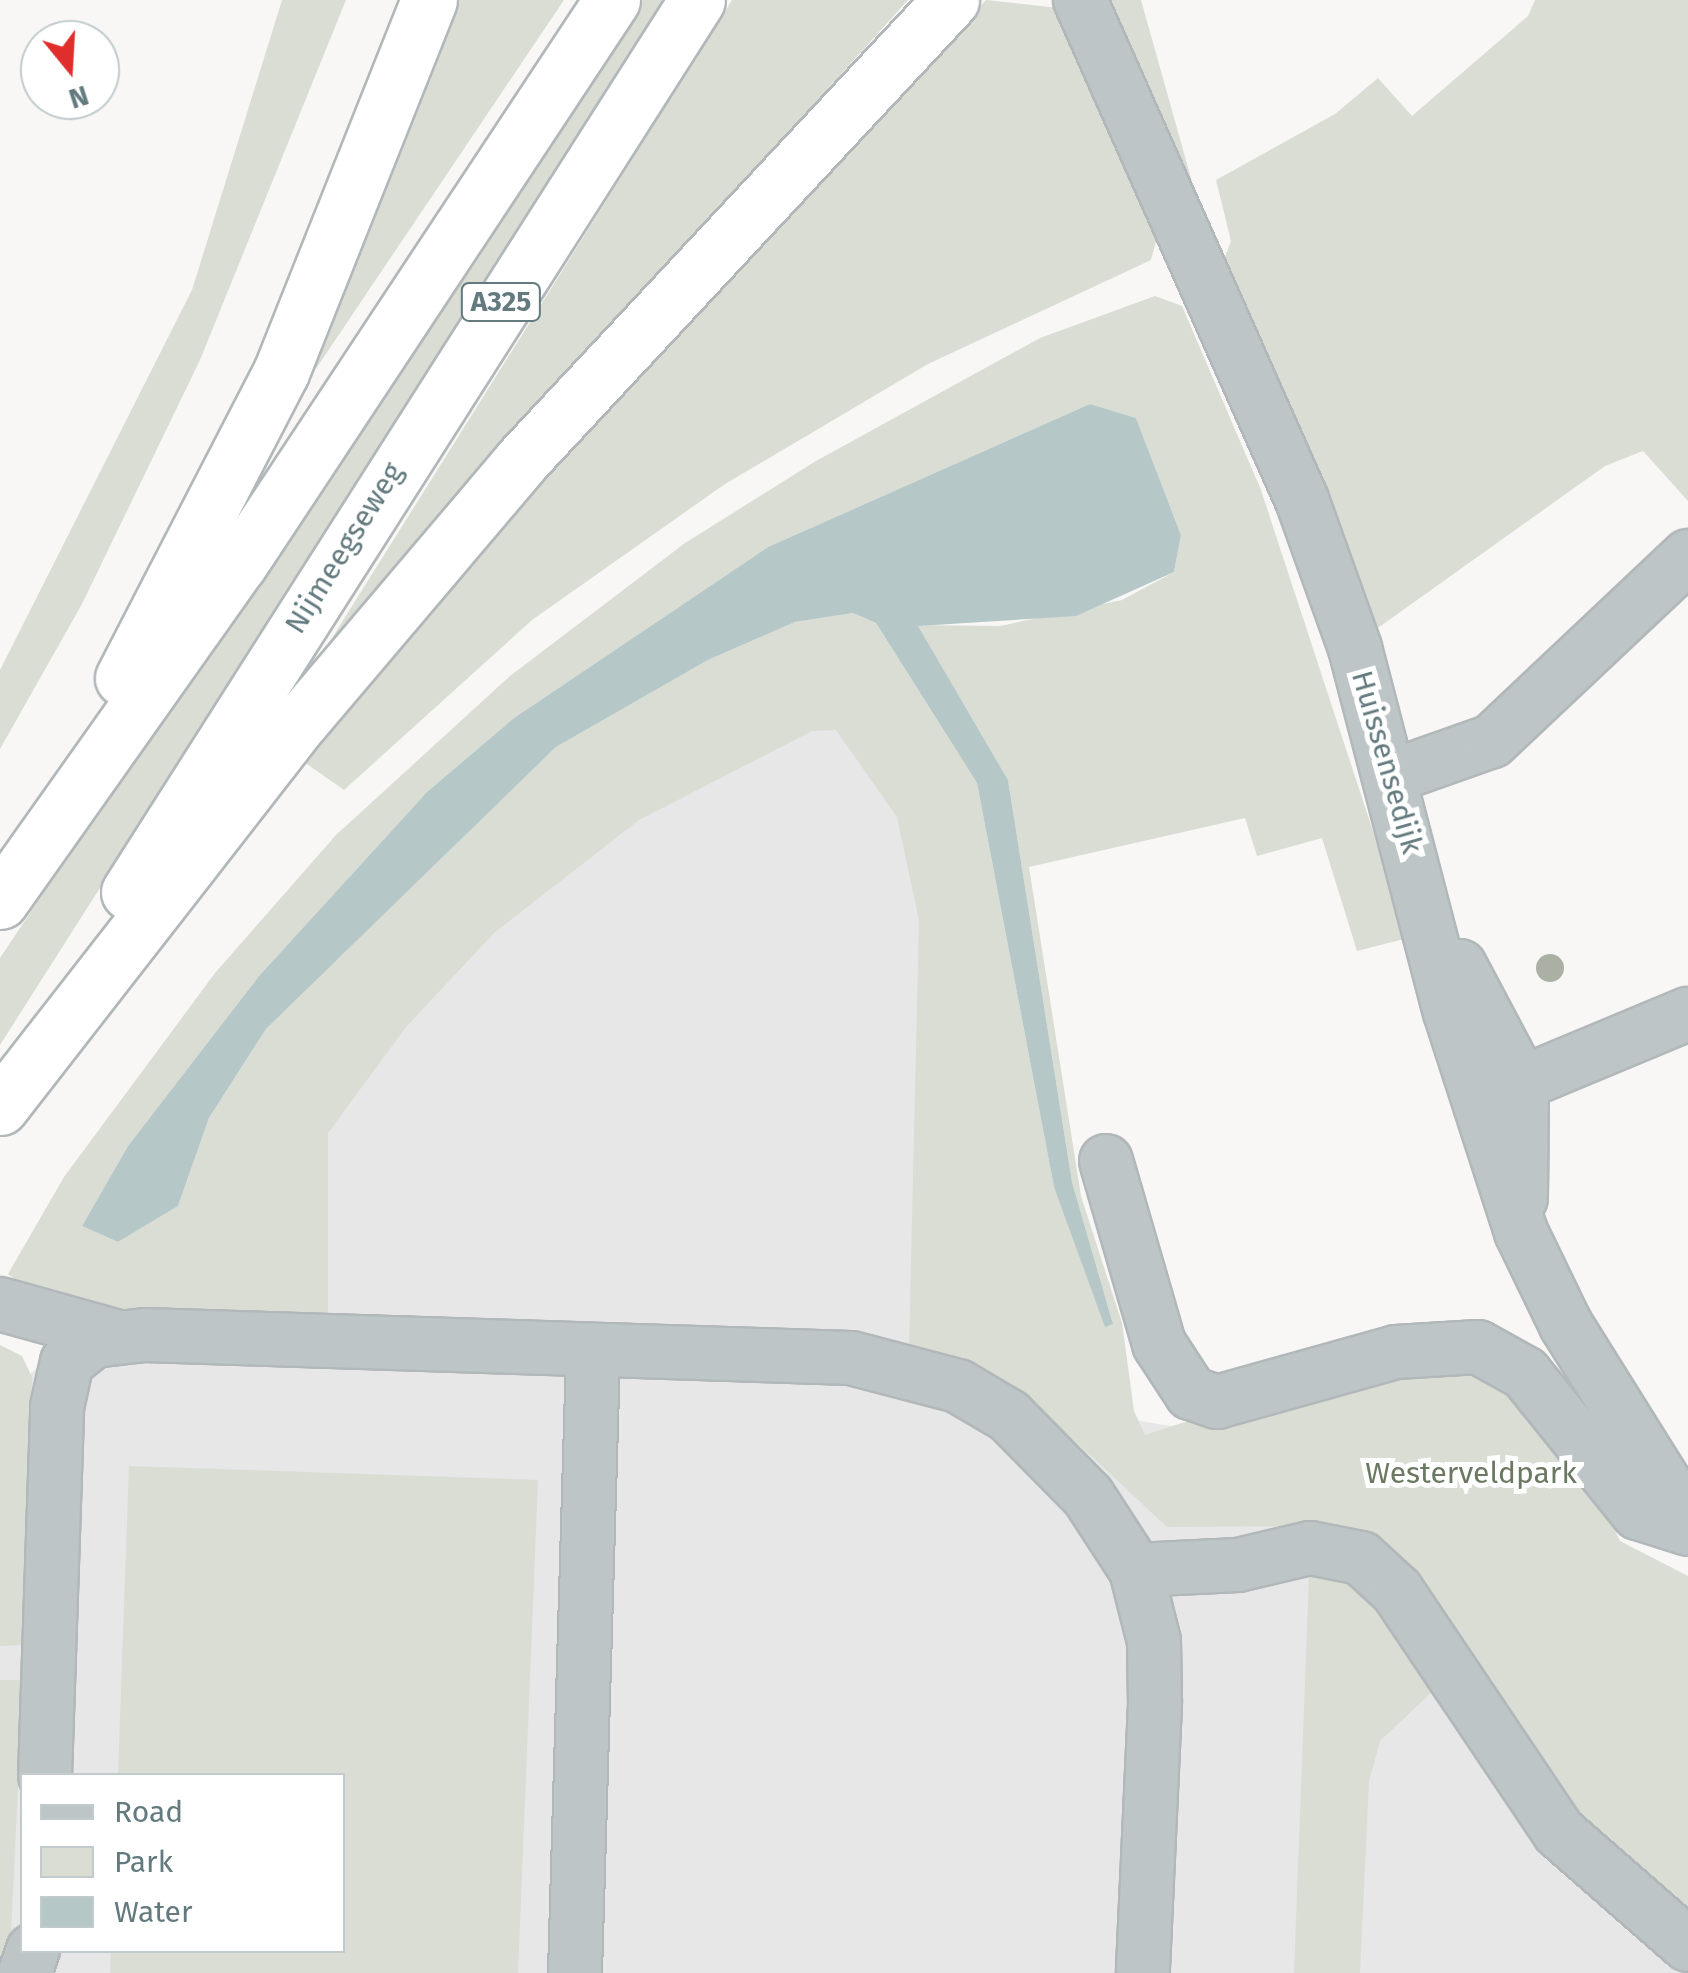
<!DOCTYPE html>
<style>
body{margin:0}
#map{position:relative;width:1688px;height:1973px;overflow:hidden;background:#f8f7f5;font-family:"Fira Sans",sans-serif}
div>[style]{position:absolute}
.built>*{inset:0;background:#e6e7e6}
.green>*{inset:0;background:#d9ddd4}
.water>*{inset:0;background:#b6c7c8}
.roads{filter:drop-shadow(2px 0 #b2b8ba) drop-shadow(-2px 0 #b2b8ba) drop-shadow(0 2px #b2b8ba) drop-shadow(0 -2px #b2b8ba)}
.minor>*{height:52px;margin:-26px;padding:0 26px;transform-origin:26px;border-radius:26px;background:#bec5c7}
.highway>*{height:55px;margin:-27.5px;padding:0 27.5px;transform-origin:27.5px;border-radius:27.5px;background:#fff}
.trees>*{width:28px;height:28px;margin:-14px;border-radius:50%;background:#aab1a4}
span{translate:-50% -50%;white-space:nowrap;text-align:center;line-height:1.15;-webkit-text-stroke:10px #fff;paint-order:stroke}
.shield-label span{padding:2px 8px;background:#fff;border:2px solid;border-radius:8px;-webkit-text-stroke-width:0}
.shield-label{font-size:28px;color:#637a7f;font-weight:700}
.street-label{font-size:30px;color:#637a7f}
.park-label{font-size:30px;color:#6b7862}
.legend{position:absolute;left:20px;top:1773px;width:325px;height:180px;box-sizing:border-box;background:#fff;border:2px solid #c1cacc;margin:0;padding:12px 18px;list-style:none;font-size:30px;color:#637a7f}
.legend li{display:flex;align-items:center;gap:20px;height:50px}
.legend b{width:50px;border:2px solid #c1cacc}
.north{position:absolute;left:20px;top:20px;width:100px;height:100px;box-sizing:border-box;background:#fff;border:2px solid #c1cacc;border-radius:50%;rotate:162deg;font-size:28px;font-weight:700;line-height:40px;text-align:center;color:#637a7f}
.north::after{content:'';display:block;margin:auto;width:35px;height:45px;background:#e02e2d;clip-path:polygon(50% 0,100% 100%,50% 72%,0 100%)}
</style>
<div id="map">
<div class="built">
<i style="clip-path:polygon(evenodd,821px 684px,925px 830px,1086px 1412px,1365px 1458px,1688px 1774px,1688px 1973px,0 1973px,0 1406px,317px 1072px,612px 799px,821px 684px,22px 1776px,342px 1776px,342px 1950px,22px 1950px,22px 1776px)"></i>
</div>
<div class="green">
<i style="clip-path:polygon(282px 0,346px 0,200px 360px,82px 604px,0 749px,0 670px,192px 290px)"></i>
<i style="clip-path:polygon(438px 0,564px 0,301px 391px)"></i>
<i style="clip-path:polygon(639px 0,665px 0,0 1045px,0 958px)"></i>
<i style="clip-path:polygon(732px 0,908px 0,464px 490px,300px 689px)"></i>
<i style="clip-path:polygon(986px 0,1059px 8px,1159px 230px,1151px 260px,928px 364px,725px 484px,532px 620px,344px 790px,304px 762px,565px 457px)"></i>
<i style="clip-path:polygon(1104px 0,1141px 0,1203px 221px)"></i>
<i style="clip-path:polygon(1535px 0,1688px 0,1688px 501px,1643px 451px,1605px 466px,1368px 635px,1220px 270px,1231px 241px,1216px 180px,1335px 114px,1378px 78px,1412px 116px,1528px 16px)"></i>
<i style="clip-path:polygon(evenodd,1155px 296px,1182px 306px,1261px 490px,1408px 938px,1357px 951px,1322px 838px,1257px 856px,1245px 818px,1029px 867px,1081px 1196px,1122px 1323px,1134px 1411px,1145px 1435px,1393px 1354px,1487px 1363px,1585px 1469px,1620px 1541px,1688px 1576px,1688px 1928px,1624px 1875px,1329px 1526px,1167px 1527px,1025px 1394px,979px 1368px,909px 1350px,919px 920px,897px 817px,836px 730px,812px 731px,639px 820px,494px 933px,406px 1027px,328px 1133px,328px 1316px,110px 1312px,27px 1289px,8px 1274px,64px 1177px,215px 973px,336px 835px,510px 676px,685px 543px,816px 461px,1040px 338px,1155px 296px,1090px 404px,1136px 418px,1181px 535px,1174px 572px,1122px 600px,1000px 626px,917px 625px,1008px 780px,1072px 1182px,1113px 1324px,1054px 1187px,977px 783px,876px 623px,853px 613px,795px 622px,708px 660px,556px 747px,266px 1029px,209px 1118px,178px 1206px,118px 1242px,82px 1226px,128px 1146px,259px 976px,427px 792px,514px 718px,768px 547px,1090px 404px)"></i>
<i style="clip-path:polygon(0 1345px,22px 1356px,32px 1377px,21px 1645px,0 1646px)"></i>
<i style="clip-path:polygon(129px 1466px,538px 1480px,518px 1973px,110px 1973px,111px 1951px,342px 1950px,342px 1776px,118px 1775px)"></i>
<i style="clip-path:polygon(1288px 1568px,1365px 1585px,1437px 1687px,1380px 1741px,1369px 1781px,1360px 1973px,1294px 1973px,1309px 1577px)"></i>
<i style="clip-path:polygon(0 1680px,23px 1680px,11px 1933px,0 1962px)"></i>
</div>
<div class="water">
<i style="clip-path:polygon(1090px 404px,1136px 418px,1181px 535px,1174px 572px,1076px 616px,918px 626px,1008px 780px,1072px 1182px,1113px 1324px,1105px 1327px,1054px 1187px,977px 783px,876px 623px,853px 613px,795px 622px,708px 660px,556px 747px,266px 1029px,209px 1118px,178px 1206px,118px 1242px,82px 1226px,128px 1146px,259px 976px,427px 792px,514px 718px,768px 547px)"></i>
</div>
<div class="roads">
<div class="minor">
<i style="left:1080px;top:0;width:547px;rotate:66.06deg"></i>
<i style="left:1302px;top:500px;width:157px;rotate:70.3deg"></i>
<i style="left:1355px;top:648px;width:376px;rotate:75.4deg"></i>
<i style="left:1450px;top:1012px;width:231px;rotate:72.1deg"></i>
<i style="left:1521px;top:1232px;width:103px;rotate:64.2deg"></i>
<i style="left:1566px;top:1325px;width:230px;rotate:58deg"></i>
<i style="left:1393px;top:776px;width:105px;rotate:-19.5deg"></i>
<i style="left:1492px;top:741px;width:270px;rotate:-43.3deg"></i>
<i style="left:1460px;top:966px;width:132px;rotate:62.1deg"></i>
<i style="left:1522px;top:1083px;width:115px;rotate:90.5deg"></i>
<i style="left:1522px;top:1083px;width:180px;rotate:-22.6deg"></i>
<i style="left:1106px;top:1161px;width:191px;rotate:73.8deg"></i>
<i style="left:1159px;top:1344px;width:59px;rotate:56.9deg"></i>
<i style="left:1191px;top:1393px;width:28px;rotate:19deg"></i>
<i style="left:1217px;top:1402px;width:186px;rotate:-15.6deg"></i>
<i style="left:1396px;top:1352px;width:82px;rotate:-3.5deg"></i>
<i style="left:1478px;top:1347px;width:54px;rotate:29deg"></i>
<i style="left:1525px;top:1373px;width:180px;rotate:51.1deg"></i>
<i style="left:1638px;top:1513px;width:52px;rotate:17.7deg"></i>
<i style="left:0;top:1304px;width:123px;rotate:15.6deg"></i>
<i style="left:1136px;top:1570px;width:102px;rotate:-2.8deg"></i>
<i style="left:1238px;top:1565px;width:74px;rotate:-13.3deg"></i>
<i style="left:1310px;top:1548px;width:52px;rotate:11.1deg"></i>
<i style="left:1361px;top:1558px;width:49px;rotate:42.5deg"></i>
<i style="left:1397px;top:1591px;width:290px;rotate:56.1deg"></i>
<i style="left:1559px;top:1832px;width:171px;rotate:41.2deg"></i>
<i style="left:45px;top:1776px;width:369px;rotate:-88.1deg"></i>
<i style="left:57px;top:1407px;width:46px;rotate:-77.5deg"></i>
<i style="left:67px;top:1362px;width:34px;rotate:-38deg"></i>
<i style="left:94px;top:1341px;width:51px;rotate:-6.7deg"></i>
<i style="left:145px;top:1335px;width:706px;rotate:1.87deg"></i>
<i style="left:851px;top:1358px;width:111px;rotate:14.7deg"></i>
<i style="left:958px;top:1386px;width:59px;rotate:30.5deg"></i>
<i style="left:1009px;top:1416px;width:112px;rotate:45.4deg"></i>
<i style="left:1088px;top:1496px;width:88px;rotate:57deg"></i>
<i style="left:1136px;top:1570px;width:73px;rotate:75.8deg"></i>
<i style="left:1154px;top:1641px;width:63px;rotate:89.1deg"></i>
<i style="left:1155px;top:1704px;width:269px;rotate:92.6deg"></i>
<i style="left:25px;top:1973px;width:24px;rotate:-71deg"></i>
<i style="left:575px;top:1973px;width:619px;rotate:-88.33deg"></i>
</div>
<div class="highway">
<i style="left:123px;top:678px;width:344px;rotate:-62.7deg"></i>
<i style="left:281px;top:372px;width:400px;rotate:-68.3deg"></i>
<i style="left:129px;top:892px;width:1057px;rotate:-57.51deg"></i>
<i style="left:0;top:901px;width:413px;rotate:-54.7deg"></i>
<i style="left:239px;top:564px;width:676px;rotate:-56.52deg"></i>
<i style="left:0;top:1107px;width:488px;rotate:-52.1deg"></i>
<i style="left:300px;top:722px;width:343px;rotate:-49.7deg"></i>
<i style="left:522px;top:460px;width:629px;rotate:-47deg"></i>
</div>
</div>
<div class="trees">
<i style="left:1550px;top:968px"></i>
</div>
<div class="shield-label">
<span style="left:501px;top:302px">A325</span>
</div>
<div class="street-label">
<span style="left:344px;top:548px;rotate:-58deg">Nijmeegseweg</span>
<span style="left:1387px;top:762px;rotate:74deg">Huissensedijk</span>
</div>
<div class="park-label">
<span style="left:1471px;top:1473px">Westerveldpark</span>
</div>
<ul class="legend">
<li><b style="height:12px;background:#bec5c7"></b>Road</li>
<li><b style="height:28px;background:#d9ddd4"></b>Park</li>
<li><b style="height:28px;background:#b6c7c8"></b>Water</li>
</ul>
<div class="north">N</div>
</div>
